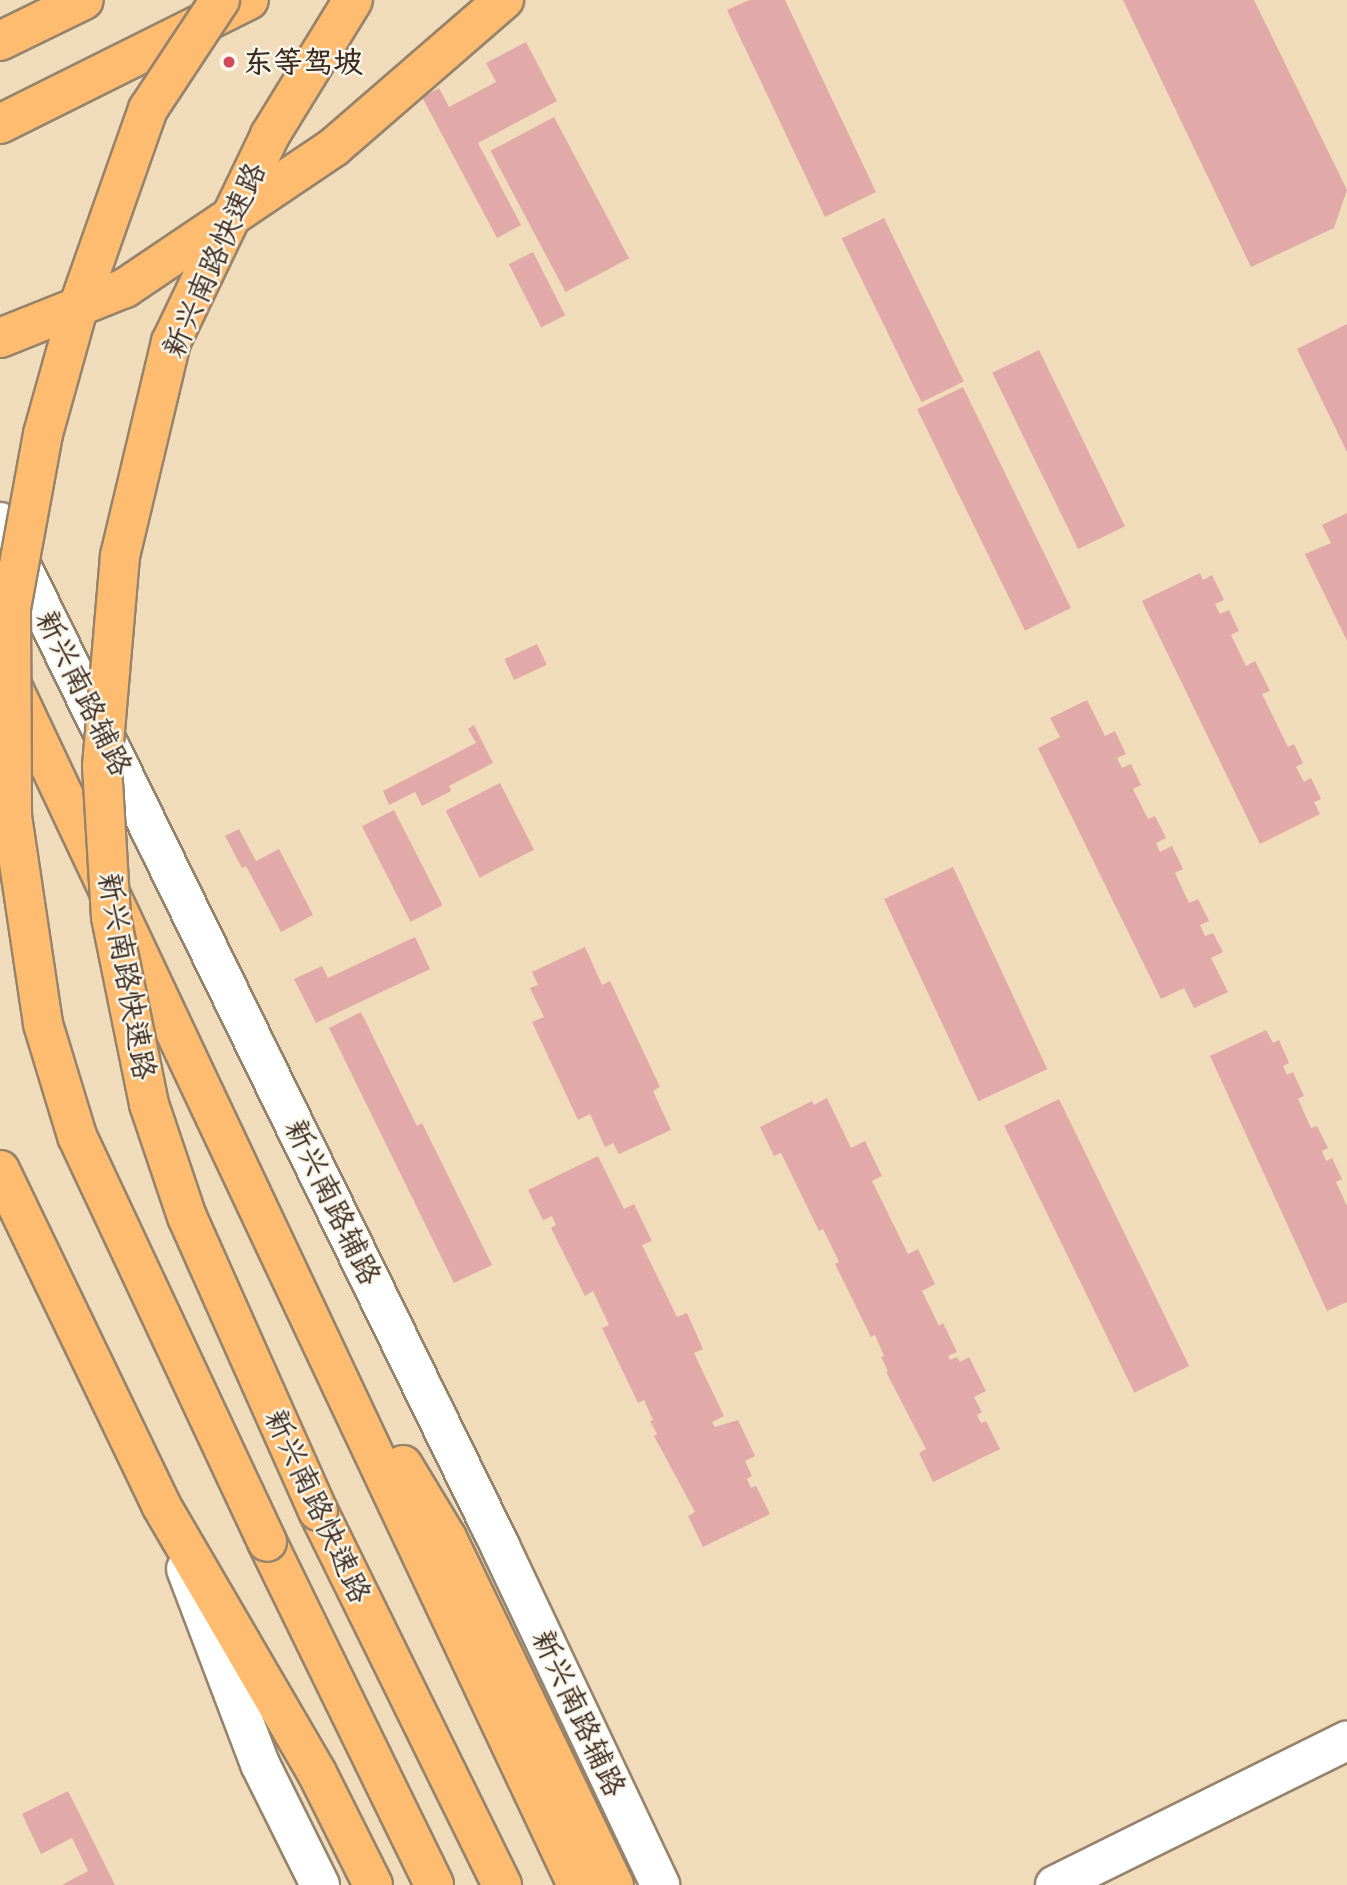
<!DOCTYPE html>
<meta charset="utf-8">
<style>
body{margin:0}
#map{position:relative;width:1347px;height:1885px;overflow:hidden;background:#f0dcbb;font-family:Itim,"LXGW WenKai TC",sans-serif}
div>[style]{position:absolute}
.building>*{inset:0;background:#e1aaa8;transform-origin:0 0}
.roads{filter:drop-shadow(2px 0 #96836c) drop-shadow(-2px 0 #96836c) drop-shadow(0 2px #96836c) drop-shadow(0 -2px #96836c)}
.street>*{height:38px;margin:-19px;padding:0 19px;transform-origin:19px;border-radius:19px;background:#fff}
.primary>*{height:38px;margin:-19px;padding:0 19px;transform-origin:19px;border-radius:19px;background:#febc70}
.highway>*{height:38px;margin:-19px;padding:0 19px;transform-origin:19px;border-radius:19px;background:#febc70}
.bridges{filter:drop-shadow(2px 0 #96836c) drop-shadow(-2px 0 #96836c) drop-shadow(0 2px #96836c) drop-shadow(0 -2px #96836c)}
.highway-bridge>*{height:38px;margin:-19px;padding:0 19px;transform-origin:19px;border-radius:19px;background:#febc70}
.dots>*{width:19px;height:19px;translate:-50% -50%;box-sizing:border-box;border:4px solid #fbf7ec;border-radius:50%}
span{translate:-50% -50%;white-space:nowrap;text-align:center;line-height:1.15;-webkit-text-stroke:5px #fbf7ec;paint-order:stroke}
.poi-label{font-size:30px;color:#3b2a1e;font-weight:700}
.left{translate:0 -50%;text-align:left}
.street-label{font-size:30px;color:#3b2a1e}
</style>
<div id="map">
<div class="building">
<i style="clip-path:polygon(749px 0,785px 0,876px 192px,825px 217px,727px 10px)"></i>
<i style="clip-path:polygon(1123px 0,1254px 0,1347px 190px,1334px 228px,1251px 267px)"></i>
<i style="clip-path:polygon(526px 42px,557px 101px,478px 143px,521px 225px,497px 238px,422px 97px,439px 88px,449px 107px,496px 82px,486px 63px)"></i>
<i style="left:554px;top:117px;width:160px;height:72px;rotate:62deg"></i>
<i style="left:884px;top:218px;width:182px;height:47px;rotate:64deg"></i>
<i style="left:533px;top:252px;width:71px;height:27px;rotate:63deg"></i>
<i style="clip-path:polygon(1347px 324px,1347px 452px,1297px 349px)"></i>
<i style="left:1039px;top:350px;width:196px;height:52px;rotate:64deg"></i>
<i style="left:963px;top:387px;width:246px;height:51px;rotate:64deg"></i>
<i style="clip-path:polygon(1347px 513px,1347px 641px,1305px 554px,1331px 543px,1322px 525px)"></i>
<i style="clip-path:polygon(1200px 573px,1203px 580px,1212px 575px,1224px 600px,1215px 604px,1220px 614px,1229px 610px,1239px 631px,1231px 635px,1246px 666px,1255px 661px,1270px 691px,1262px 694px,1288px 747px,1294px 744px,1303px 763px,1296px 767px,1304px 782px,1311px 778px,1321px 799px,1314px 802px,1320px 814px,1260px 844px,1142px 601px)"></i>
<i style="left:537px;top:644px;width:23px;height:36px;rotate:65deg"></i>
<i style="clip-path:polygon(1087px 700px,1105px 736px,1115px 731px,1126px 754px,1117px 758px,1122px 768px,1131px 764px,1141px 785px,1133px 789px,1148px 819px,1155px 816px,1166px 838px,1156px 843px,1160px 852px,1172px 846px,1183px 869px,1175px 873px,1189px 903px,1198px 899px,1209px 921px,1200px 925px,1205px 936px,1213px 933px,1223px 952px,1211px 958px,1228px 992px,1194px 1008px,1184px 988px,1161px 999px,1038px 748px,1060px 737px,1050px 718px)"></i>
<i style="clip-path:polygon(474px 725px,493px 763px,449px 786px,451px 791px,422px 806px,415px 792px,389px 805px,383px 791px,476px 743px,468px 729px)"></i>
<i style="left:500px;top:783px;width:75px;height:61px;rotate:63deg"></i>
<i style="left:394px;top:810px;width:107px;height:36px;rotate:63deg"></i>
<i style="clip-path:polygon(239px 829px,256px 861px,279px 849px,313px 915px,281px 932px,246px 866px,242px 868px,225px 836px)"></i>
<i style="left:953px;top:867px;width:223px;height:76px;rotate:65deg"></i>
<i style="clip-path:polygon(415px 937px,430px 969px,316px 1023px,294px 979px,322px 966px,328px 978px)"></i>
<i style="clip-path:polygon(585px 947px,602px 985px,610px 981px,660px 1087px,653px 1091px,671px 1130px,619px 1154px,613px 1143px,605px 1147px,590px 1114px,578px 1120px,532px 1022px,544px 1017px,530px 988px,538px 985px,532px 972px)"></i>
<i style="clip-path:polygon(361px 1012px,417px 1126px,422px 1123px,492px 1265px,454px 1283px,329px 1028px)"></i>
<i style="clip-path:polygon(1266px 1030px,1273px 1043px,1279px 1040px,1289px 1063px,1283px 1066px,1287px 1075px,1293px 1072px,1304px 1096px,1298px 1099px,1311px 1128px,1317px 1126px,1328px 1148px,1322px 1151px,1326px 1161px,1332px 1158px,1342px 1179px,1336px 1182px,1347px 1206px,1347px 1302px,1327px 1311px,1210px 1056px)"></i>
<i style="clip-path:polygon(827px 1098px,851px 1148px,865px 1141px,882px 1176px,872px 1181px,908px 1254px,918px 1249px,935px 1284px,922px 1291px,939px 1326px,943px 1323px,957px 1352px,948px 1356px,950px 1360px,957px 1357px,960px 1362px,969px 1357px,986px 1391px,974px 1397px,982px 1412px,977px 1415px,981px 1423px,986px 1421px,1000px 1449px,933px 1482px,919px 1453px,926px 1449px,886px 1372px,888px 1371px,881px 1357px,884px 1356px,875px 1335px,871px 1337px,835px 1264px,839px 1262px,823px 1229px,819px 1231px,781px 1153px,774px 1156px,760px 1127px,812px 1101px,814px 1105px)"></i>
<i style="left:1059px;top:1099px;width:297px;height:61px;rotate:64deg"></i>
<i style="clip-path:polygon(598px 1156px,624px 1209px,634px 1204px,652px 1241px,642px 1245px,677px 1317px,687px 1313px,703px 1349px,694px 1353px,724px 1416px,712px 1422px,715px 1427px,738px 1420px,755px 1456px,745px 1461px,752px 1476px,747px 1479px,751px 1488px,756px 1486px,770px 1514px,703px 1547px,688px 1516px,695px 1512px,654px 1436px,657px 1434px,650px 1421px,653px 1420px,644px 1400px,638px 1403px,602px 1328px,609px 1325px,593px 1291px,585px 1296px,551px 1228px,556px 1225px,552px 1216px,543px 1220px,528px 1190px)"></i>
<i style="clip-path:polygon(68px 1791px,115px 1885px,62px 1885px,88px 1871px,72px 1838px,41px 1854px,22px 1814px)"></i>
</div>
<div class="roads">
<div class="street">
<i style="left:0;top:522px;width:1140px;rotate:63.97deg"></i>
<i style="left:500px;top:1546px;width:375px;rotate:64.7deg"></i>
<i style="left:186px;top:1569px;width:209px;rotate:69.2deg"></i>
<i style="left:260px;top:1764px;width:135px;rotate:63.6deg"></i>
<i style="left:1055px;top:1885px;width:326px;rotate:-26.3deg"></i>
</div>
<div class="primary">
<i style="left:0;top:41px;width:93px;rotate:-26deg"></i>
<i style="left:0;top:124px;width:278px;rotate:-26.5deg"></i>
<i style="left:8px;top:677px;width:1335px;rotate:64.78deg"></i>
<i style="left:0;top:1170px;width:372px;rotate:64.3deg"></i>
<i style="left:161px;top:1505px;width:310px;rotate:59.8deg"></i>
<i style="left:317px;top:1773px;width:125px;rotate:63.4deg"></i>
<i style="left:403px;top:1465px;width:85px;rotate:58.9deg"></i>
<i style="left:447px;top:1538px;width:385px;rotate:64.3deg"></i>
</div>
<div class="highway">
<i style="left:318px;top:1511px;width:417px;rotate:63.8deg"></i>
<i style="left:267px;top:1542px;width:381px;rotate:64deg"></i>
</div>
</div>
<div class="bridges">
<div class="highway-bridge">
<i style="left:220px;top:0;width:131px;rotate:123.4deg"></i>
<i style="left:148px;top:109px;width:208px;rotate:109.4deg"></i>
<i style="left:79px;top:305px;width:134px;rotate:105.6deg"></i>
<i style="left:43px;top:434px;width:178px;rotate:100.4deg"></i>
<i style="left:11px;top:609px;width:207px;rotate:89.7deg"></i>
<i style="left:12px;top:816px;width:210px;rotate:81.5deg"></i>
<i style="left:43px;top:1024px;width:117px;rotate:73.1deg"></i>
<i style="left:77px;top:1136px;width:448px;rotate:64.9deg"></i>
<i style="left:0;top:338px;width:135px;rotate:-21.8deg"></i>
<i style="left:125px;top:288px;width:252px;rotate:-34deg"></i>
<i style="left:334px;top:147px;width:225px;rotate:-40.9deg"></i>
<i style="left:318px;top:1511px;width:322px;rotate:-114deg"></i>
<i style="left:187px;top:1217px;width:119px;rotate:-108.6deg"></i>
<i style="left:149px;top:1104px;width:191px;rotate:-101.5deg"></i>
<i style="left:111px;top:917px;width:151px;rotate:-93.4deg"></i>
<i style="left:102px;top:766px;width:211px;rotate:-85.1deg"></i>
<i style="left:120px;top:556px;width:220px;rotate:-76.6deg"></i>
<i style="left:171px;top:342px;width:229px;rotate:-64.4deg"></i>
<i style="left:270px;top:135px;width:158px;rotate:-58.4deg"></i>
</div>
</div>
<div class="dots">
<i style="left:229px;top:62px;background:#d1495b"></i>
</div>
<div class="poi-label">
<span class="left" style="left:243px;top:62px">东等驾坡</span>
</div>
<div class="street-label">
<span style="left:214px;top:260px;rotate:-66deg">新兴南路快速路</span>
<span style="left:84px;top:693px;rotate:64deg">新兴南路辅路</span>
<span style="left:127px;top:976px;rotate:80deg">新兴南路快速路</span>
<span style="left:333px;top:1202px;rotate:64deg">新兴南路辅路</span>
<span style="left:318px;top:1506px;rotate:65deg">新兴南路快速路</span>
<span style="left:579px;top:1713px;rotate:65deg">新兴南路辅路</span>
</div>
</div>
